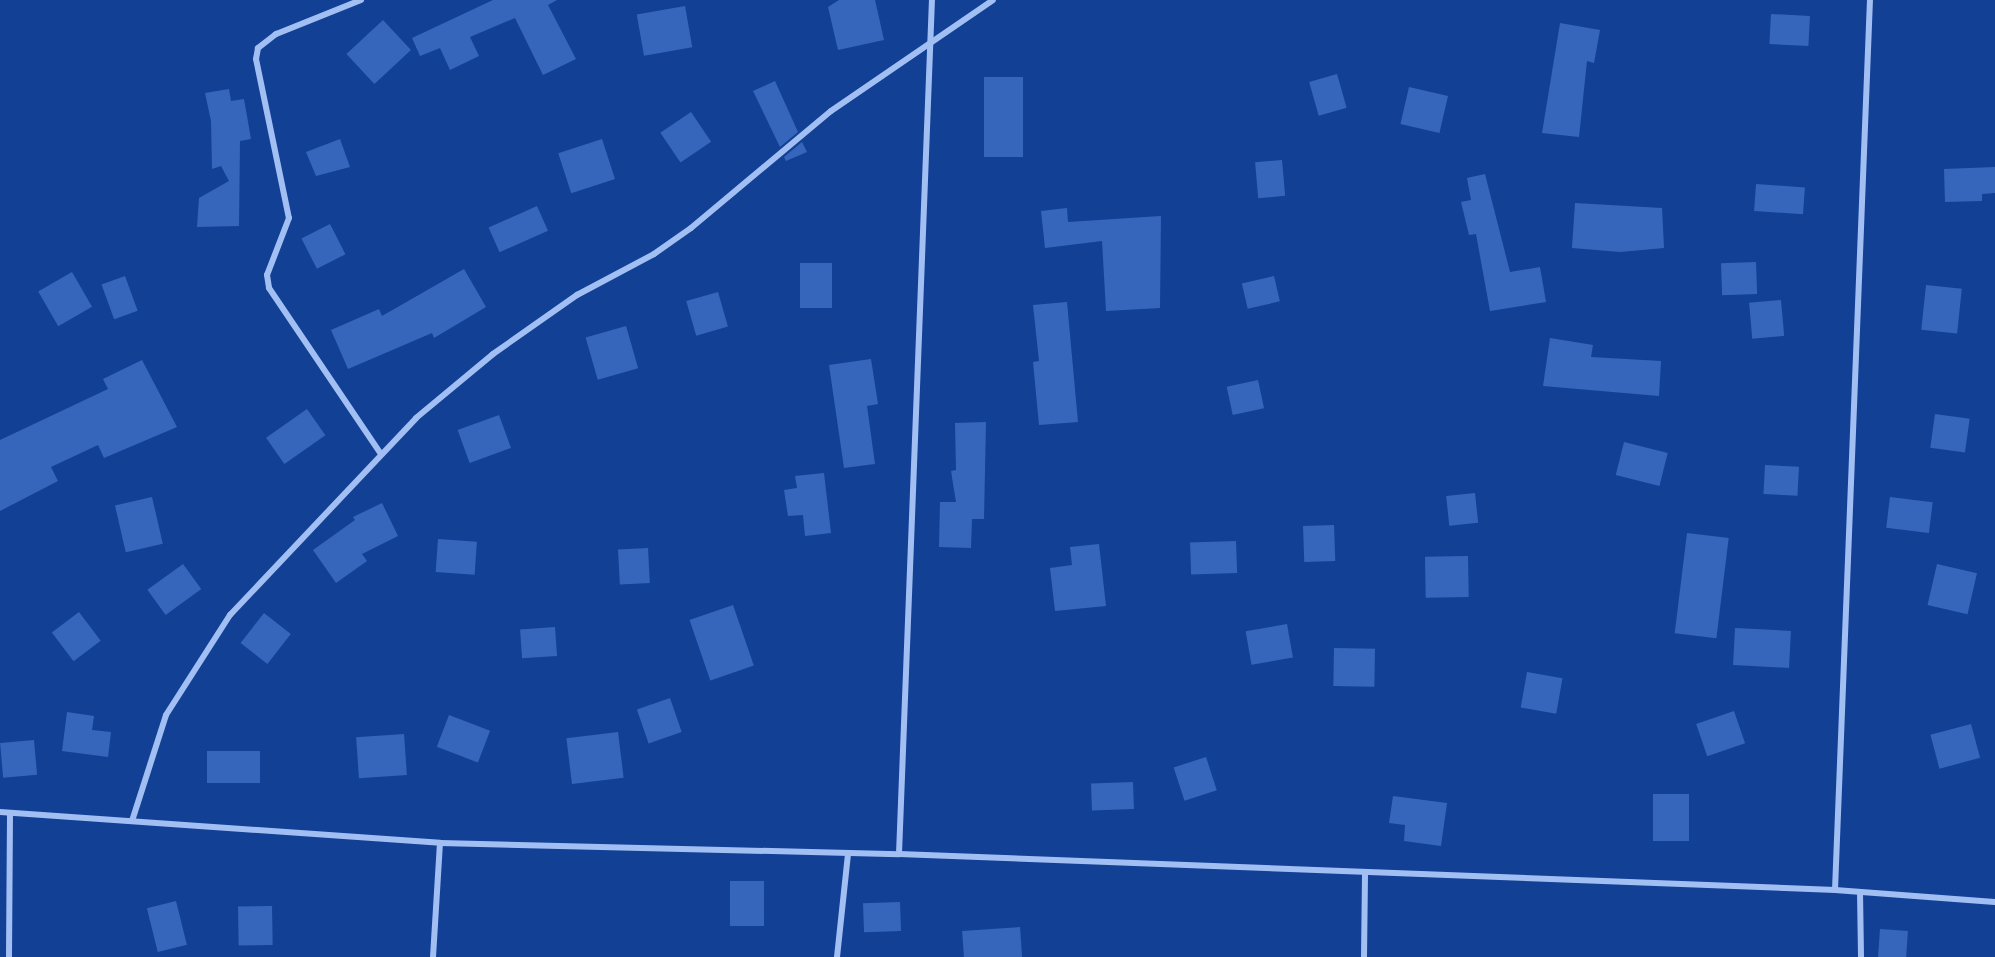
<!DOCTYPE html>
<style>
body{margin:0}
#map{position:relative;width:1995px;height:957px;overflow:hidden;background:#124095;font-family:"Space Grotesk",sans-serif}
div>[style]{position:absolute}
.building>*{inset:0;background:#3666bc;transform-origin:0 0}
.street>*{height:6px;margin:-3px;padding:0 3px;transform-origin:3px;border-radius:3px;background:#a2bff3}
span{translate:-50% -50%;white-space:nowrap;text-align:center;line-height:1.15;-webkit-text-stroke:6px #124095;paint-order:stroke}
</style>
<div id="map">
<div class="building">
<i style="clip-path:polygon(493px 0,557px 0,548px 5px,576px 59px,543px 75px,515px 18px,470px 37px,479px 56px,450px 70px,440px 48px,420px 56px,412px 38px)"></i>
<i style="clip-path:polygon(839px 0,875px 0,884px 40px,838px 50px,828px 7px)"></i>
<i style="left:685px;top:6px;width:42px;height:49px;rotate:80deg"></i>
<i style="left:1771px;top:14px;width:39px;height:30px;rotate:3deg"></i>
<i style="left:383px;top:20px;width:41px;height:50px;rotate:47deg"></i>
<i style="clip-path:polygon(1560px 23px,1600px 30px,1594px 63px,1587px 61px,1579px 137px,1542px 133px)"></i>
<i style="left:1337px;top:74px;width:35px;height:29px;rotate:74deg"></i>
<i style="left:984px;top:77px;width:39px;height:80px"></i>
<i style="clip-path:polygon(775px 81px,798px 132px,780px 147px,753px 91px)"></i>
<i style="left:1409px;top:87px;width:40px;height:38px;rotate:13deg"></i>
<i style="clip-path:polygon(229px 89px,231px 101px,244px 99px,251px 139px,240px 141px,239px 226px,197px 227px,199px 198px,229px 181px,221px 166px,212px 169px,211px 121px,205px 93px)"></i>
<i style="left:691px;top:112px;width:36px;height:37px;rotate:56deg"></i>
<i style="clip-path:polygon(340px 139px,350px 167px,316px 176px,306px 152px)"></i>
<i style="left:602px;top:139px;width:42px;height:46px;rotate:72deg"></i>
<i style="clip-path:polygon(802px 142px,807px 152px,786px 161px,784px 157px)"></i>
<i style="left:1282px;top:160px;width:36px;height:27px;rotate:85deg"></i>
<i style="clip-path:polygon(1995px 167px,1995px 193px,1982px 194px,1982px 201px,1945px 202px,1944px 169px)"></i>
<i style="clip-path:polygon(1485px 174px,1510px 272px,1540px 267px,1546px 302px,1490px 311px,1476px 234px,1469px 235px,1461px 202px,1471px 200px,1467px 178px)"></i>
<i style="left:1756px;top:184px;width:49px;height:27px;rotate:4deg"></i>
<i style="clip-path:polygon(1575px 203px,1662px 208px,1664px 248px,1620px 252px,1572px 248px)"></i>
<i style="left:537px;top:206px;width:27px;height:53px;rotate:66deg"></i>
<i style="clip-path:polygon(1067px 208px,1068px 222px,1161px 216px,1160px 308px,1106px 311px,1102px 241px,1045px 248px,1041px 211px)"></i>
<i style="left:330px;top:224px;width:34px;height:32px;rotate:63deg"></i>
<i style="left:1756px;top:262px;width:32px;height:35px;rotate:88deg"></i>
<i style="left:800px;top:263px;width:32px;height:45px"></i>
<i style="clip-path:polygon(464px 269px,486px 307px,434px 338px,432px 333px,348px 369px,331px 330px,379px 309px,382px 316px)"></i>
<i style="left:72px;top:272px;width:40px;height:39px;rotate:60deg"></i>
<i style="left:125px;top:276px;width:37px;height:25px;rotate:70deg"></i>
<i style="left:1274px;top:276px;width:26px;height:33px;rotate:77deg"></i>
<i style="left:1926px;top:285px;width:36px;height:45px;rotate:6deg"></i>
<i style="left:718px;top:292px;width:36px;height:33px;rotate:74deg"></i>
<i style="left:1781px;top:300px;width:36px;height:32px;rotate:85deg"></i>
<i style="clip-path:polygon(1067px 302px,1078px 422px,1039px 425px,1033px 362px,1039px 361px,1033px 305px)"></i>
<i style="left:626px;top:326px;width:44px;height:42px;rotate:74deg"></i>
<i style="clip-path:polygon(1550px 338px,1593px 345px,1591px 357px,1661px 361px,1659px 396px,1543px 386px)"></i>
<i style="clip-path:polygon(871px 359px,878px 404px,867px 406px,875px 464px,844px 468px,829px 365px)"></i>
<i style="clip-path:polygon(142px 360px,177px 427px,104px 458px,98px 445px,51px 467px,58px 481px,0 511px,0 440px,108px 389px,103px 379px)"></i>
<i style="left:1258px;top:380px;width:29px;height:32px;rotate:78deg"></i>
<i style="left:307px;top:409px;width:32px;height:50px;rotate:55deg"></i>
<i style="left:1935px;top:414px;width:35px;height:34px;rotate:8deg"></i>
<i style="left:499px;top:415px;width:35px;height:44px;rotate:70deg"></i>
<i style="clip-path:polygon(986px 422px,984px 519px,972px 519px,971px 548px,939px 547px,940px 502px,956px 502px,951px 471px,956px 470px,955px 423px)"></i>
<i style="left:1624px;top:442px;width:45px;height:34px;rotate:14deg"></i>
<i style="left:1765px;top:465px;width:34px;height:29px;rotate:3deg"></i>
<i style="clip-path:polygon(824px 473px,831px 533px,805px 536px,803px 515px,788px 516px,784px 490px,797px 488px,795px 476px)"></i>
<i style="left:1475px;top:493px;width:30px;height:29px;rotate:84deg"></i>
<i style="left:152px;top:497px;width:48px;height:38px;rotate:77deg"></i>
<i style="left:1890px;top:497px;width:43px;height:31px;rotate:7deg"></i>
<i style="clip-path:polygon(382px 503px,398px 536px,362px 554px,367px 561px,336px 583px,313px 550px,355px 520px,353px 517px)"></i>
<i style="left:1334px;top:525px;width:36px;height:31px;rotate:88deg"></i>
<i style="left:1687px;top:533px;width:42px;height:101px;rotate:7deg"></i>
<i style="left:438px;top:539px;width:39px;height:33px;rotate:4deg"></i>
<i style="left:1236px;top:541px;width:32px;height:46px;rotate:88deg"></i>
<i style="clip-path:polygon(1099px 544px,1106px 606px,1055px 611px,1050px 568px,1072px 565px,1070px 547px)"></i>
<i style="left:648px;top:548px;width:35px;height:30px;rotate:87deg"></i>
<i style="left:1468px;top:556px;width:41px;height:43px;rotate:89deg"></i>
<i style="left:183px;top:564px;width:31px;height:44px;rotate:54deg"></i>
<i style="left:1937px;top:564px;width:41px;height:42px;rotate:13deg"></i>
<i style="left:733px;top:605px;width:64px;height:46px;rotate:71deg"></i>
<i style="left:79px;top:612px;width:36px;height:34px;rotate:53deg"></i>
<i style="left:264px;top:613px;width:34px;height:38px;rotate:38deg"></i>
<i style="left:1287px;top:624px;width:34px;height:42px;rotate:80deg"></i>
<i style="left:555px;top:627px;width:29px;height:35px;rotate:86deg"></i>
<i style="left:1735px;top:628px;width:56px;height:37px;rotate:3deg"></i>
<i style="left:1334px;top:648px;width:41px;height:38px;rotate:1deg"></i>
<i style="left:1527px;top:672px;width:36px;height:36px;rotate:10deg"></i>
<i style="left:670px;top:698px;width:36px;height:35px;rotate:71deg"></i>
<i style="left:1734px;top:711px;width:34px;height:40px;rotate:71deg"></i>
<i style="clip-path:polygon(67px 712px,94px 716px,92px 730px,111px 732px,108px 757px,62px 751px)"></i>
<i style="left:449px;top:715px;width:44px;height:34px;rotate:21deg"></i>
<i style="left:1971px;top:724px;width:35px;height:42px;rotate:75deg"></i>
<i style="left:618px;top:732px;width:46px;height:52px;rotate:83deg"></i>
<i style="left:404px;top:734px;width:41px;height:48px;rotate:86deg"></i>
<i style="left:34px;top:740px;width:35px;height:34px;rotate:85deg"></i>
<i style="left:260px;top:751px;width:32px;height:53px;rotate:90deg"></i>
<i style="left:1206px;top:757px;width:35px;height:34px;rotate:72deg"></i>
<i style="left:1133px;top:782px;width:27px;height:42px;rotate:88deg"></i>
<i style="left:1653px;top:794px;width:36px;height:47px"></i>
<i style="clip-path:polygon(1393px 796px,1447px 803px,1441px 846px,1404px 841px,1405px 825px,1389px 823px)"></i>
<i style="left:730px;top:881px;width:34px;height:45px"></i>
<i style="left:176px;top:901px;width:45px;height:30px;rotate:76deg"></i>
<i style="left:900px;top:902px;width:29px;height:37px;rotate:88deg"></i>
<i style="left:272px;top:906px;width:39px;height:34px;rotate:89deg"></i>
<i style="left:1020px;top:927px;width:30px;height:58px;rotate:86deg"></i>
<i style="left:1880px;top:929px;width:28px;height:28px;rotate:4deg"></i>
</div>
<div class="street">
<i style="left:361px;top:0;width:92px;rotate:158.2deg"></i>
<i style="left:276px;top:34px;width:23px;rotate:142deg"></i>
<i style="left:258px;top:48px;width:11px;rotate:100deg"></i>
<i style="left:256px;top:59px;width:162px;rotate:78.3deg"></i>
<i style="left:289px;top:218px;width:61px;rotate:111.1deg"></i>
<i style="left:267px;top:275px;width:13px;rotate:81deg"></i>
<i style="left:269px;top:288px;width:200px;rotate:56deg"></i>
<i style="left:0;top:812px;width:441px;rotate:4deg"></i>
<i style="left:440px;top:843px;width:459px;rotate:1.4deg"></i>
<i style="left:899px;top:854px;width:937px;rotate:2.2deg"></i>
<i style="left:1835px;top:890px;width:160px;rotate:4.3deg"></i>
<i style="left:132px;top:821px;width:111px;rotate:-72.2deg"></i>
<i style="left:166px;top:715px;width:119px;rotate:-57.4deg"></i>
<i style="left:230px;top:615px;width:271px;rotate:-46.6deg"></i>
<i style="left:416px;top:418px;width:100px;rotate:-39.7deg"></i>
<i style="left:493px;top:354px;width:103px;rotate:-35.1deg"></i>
<i style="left:577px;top:295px;width:87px;rotate:-28deg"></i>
<i style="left:654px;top:254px;width:45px;rotate:-35.1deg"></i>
<i style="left:691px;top:228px;width:182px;rotate:-39.9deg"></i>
<i style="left:831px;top:111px;width:196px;rotate:-34.4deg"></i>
<i style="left:899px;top:854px;width:855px;rotate:-87.79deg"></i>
<i style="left:1835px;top:890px;width:891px;rotate:-87.75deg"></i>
<i style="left:1860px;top:892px;width:65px;rotate:89.1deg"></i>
<i style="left:9px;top:957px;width:144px;rotate:-89.6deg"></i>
<i style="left:433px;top:957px;width:114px;rotate:-86.5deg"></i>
<i style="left:837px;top:957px;width:104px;rotate:-83.9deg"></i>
<i style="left:1364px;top:957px;width:82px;rotate:-89.3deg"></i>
</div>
</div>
